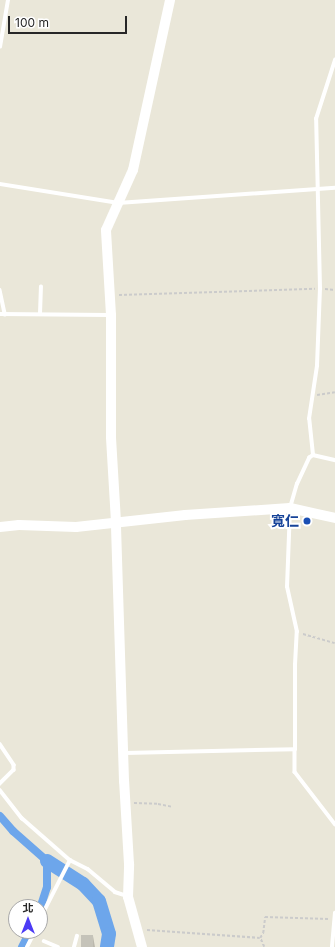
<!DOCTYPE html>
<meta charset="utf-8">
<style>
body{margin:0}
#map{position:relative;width:335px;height:947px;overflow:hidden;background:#eae7d9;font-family:Inter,"Noto Sans TC",sans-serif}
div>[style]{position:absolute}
.shadow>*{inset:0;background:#0003}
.canal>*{height:8px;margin:-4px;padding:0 4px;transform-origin:4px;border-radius:4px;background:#6da6eb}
.river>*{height:14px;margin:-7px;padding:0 7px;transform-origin:7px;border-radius:7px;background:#6da6eb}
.building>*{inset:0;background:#c5c3b9;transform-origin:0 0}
.path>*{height:1.5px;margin-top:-0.75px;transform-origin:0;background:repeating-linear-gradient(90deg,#cbcbcb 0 3px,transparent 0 5px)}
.lane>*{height:3.5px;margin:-1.75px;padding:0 1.75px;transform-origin:1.75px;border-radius:1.75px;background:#fff}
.secondary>*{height:10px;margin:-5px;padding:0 5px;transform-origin:5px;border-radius:5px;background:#fff}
.dots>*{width:11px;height:11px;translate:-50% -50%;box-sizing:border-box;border:2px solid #fff;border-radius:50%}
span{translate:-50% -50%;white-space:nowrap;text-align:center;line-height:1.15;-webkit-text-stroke:4px #fff;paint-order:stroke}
.transit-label{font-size:14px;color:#164399;font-weight:700}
.right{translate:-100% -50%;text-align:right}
.north{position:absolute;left:8px;top:899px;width:40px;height:40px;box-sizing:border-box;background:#fff;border:1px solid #a9a9a9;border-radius:50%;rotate:0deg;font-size:11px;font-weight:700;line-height:16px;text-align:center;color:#272727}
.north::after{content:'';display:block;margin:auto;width:14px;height:18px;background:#4c3bf5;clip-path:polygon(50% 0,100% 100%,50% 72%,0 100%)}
.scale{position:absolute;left:8px;top:16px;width:119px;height:18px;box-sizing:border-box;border:2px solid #272727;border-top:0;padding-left:5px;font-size:12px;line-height:14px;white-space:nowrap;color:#272727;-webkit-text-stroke:3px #fff;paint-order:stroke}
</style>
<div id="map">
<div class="shadow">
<i style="clip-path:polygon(93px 936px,95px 947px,82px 947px)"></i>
</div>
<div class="canal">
<i style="left:0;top:816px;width:20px;rotate:49deg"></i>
<i style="left:13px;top:831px;width:45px;rotate:41.4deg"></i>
<i style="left:47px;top:861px;width:26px;rotate:90deg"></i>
<i style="left:47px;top:887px;width:22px;rotate:108deg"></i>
<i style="left:22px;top:947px;width:18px;rotate:-63deg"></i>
</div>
<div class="river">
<i style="left:47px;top:861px;width:43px;rotate:32.6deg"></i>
<i style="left:83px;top:884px;width:23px;rotate:47deg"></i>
<i style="left:99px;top:901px;width:34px;rotate:73deg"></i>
<i style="left:109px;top:934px;width:13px;rotate:99deg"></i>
</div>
<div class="building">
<i style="left:81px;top:935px;width:12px;height:12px"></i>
</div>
<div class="path">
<i style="left:325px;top:289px;width:10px;rotate:6deg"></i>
<i style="left:119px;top:295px;width:196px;rotate:-1.8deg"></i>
<i style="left:317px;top:395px;width:18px;rotate:-9deg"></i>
<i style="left:303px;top:634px;width:33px;rotate:16deg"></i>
<i style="left:134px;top:803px;width:24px;rotate:2deg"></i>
<i style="left:158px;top:804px;width:15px;rotate:11deg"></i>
<i style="left:147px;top:930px;width:113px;rotate:4deg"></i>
<i style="left:264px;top:947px;width:10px;rotate:-114deg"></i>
<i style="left:260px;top:938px;width:6px;rotate:-59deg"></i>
<i style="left:263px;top:933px;width:16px;rotate:-83deg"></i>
<i style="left:265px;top:917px;width:64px;rotate:1.8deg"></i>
</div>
<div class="lane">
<i style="left:0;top:47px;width:48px;rotate:-80.3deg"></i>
<i style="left:0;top:184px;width:120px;rotate:9.1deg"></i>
<i style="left:118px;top:203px;width:218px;rotate:-4deg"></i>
<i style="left:0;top:290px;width:25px;rotate:78deg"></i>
<i style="left:0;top:314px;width:109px;rotate:0.5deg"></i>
<i style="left:40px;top:314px;width:27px;rotate:-88deg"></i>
<i style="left:313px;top:455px;width:36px;rotate:-96deg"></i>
<i style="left:309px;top:419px;width:54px;rotate:-81.4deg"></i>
<i style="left:317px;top:366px;width:77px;rotate:-87.8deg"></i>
<i style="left:320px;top:289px;width:170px;rotate:-91.3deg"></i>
<i style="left:316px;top:119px;width:62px;rotate:-72.1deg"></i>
<i style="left:0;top:744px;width:25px;rotate:56deg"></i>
<i style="left:14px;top:765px;width:5px;rotate:90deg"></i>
<i style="left:14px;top:770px;width:20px;rotate:135deg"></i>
<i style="left:295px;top:749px;width:84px;rotate:-90deg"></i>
<i style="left:295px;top:665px;width:33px;rotate:-87deg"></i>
<i style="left:297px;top:632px;width:46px;rotate:-102.5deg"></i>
<i style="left:287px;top:587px;width:79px;rotate:-87.8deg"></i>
<i style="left:290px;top:508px;width:25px;rotate:-74deg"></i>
<i style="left:297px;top:484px;width:29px;rotate:-65deg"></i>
<i style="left:309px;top:458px;width:5px;rotate:-37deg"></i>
<i style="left:313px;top:455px;width:23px;rotate:13deg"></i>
<i style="left:125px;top:753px;width:170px;rotate:-1.3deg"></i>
<i style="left:295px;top:749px;width:23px;rotate:90deg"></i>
<i style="left:295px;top:772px;width:66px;rotate:52.4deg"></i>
<i style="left:0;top:790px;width:36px;rotate:52deg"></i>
<i style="left:22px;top:818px;width:64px;rotate:41.2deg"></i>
<i style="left:70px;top:860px;width:20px;rotate:27deg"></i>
<i style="left:88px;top:869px;width:35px;rotate:40deg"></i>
<i style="left:115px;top:892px;width:13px;rotate:18deg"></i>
<i style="left:40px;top:919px;width:66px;rotate:-63deg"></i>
<i style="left:44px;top:941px;width:15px;rotate:23deg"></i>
<i style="left:27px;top:947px;width:18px;rotate:-63deg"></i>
<i style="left:74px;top:947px;width:11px;rotate:-75deg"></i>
<i style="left:332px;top:947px;width:34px;rotate:-85deg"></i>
</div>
<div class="secondary">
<i style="left:0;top:527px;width:19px;rotate:-6deg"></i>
<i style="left:19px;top:525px;width:57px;rotate:2deg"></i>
<i style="left:76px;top:527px;width:110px;rotate:-6.3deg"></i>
<i style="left:185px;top:515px;width:105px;rotate:-3.8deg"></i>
<i style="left:290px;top:508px;width:46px;rotate:12.5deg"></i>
<i style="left:142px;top:947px;width:52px;rotate:-105.6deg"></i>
<i style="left:128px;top:897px;width:33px;rotate:-88deg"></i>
<i style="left:129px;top:864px;width:83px;rotate:-93.4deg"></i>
<i style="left:124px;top:781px;width:259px;rotate:-91.8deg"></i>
<i style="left:116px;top:522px;width:85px;rotate:-93.4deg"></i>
<i style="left:111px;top:437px;width:122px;rotate:-90deg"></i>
<i style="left:111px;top:315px;width:85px;rotate:-93.4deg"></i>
<i style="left:106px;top:230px;width:66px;rotate:-65.8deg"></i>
<i style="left:133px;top:170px;width:174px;rotate:-77.7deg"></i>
</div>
<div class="dots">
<i style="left:307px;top:521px;background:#1a4fb4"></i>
</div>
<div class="transit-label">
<span class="right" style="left:299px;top:521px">寬仁</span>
</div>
<div class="north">北</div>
<div class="scale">100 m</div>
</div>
